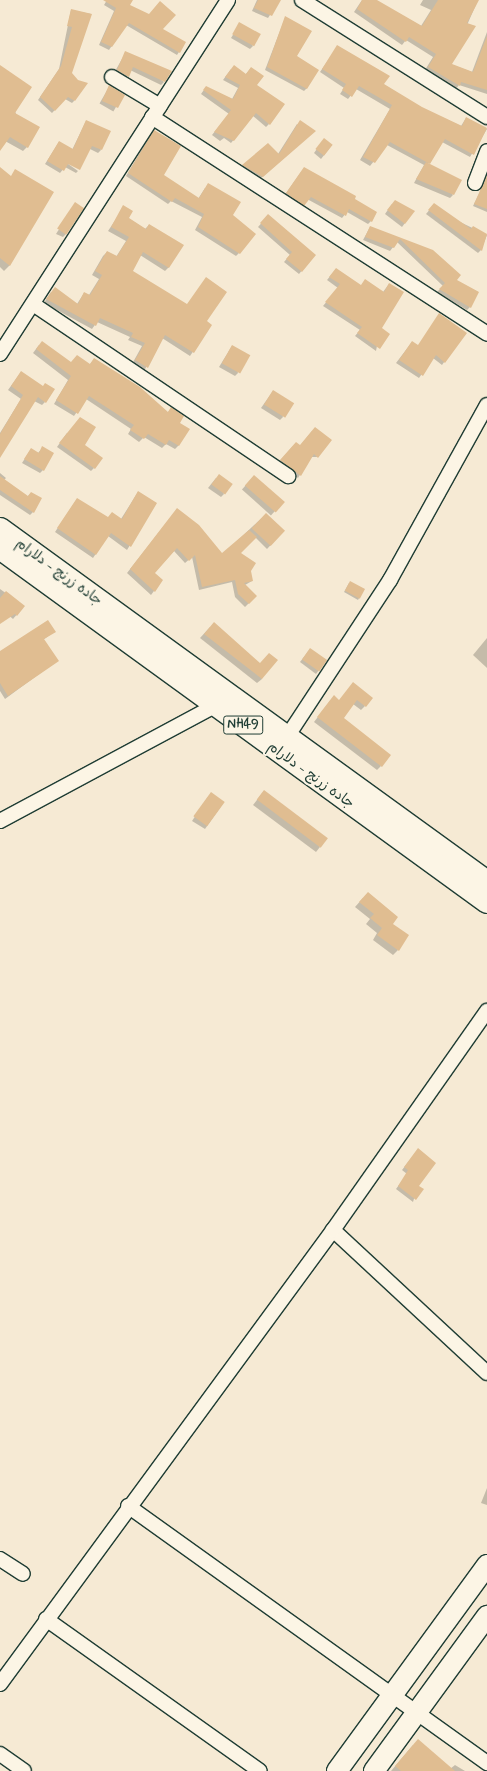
<!DOCTYPE html>
<meta charset="utf-8">
<style>
body{margin:0}
#map{position:relative;width:487px;height:1771px;overflow:hidden;background:#f6ead4;font-family:Mynerve,"Playpen Sans Arabic",sans-serif}
div>[style]{position:absolute}
.shadow>*{inset:0;background:#0003;transform-origin:0 0}
.building>*{inset:0;background:#e0bd91;transform-origin:0 0}
.roads{filter:drop-shadow(1px 0 #1f3d34) drop-shadow(-1px 0 #1f3d34) drop-shadow(0 1px #1f3d34) drop-shadow(0 -1px #1f3d34)}
.street>*{height:14px;margin:-7px;padding:0 7px;transform-origin:7px;border-radius:7px;background:#fcf5e5}
.secondary>*{height:20px;margin:-10px;padding:0 10px;transform-origin:10px;border-radius:10px;background:#fcf5e5}
.highway>*{height:22px;margin:-11px;padding:0 11px;transform-origin:11px;border-radius:11px;background:#fcf5e5}
span{translate:-50% -50%;white-space:nowrap;text-align:center;line-height:1.15;-webkit-text-stroke:4px #fcf5e5;paint-order:stroke}
.shield-label span{padding:1px 3px;background:#fcf5e5;border:1px solid;border-radius:3px;-webkit-text-stroke-width:0}
.shield-label{font-size:13px;color:#1f3d34;font-weight:700}
.street-label{font-size:14px;color:#1f3d34}
</style>
<div id="map">
<div class="shadow">
<i style="clip-path:polygon(107px 0,128px 0,128px 5px,161px 30px,179px 52px,177px 55px,126px 25px,109px 50px,99px 45px,114px 11px,104px 5px)"></i>
<i style="clip-path:polygon(257px 0,280px 0,268px 18px,252px 11px)"></i>
<i style="clip-path:polygon(362px 0,375px 0,421px 26px,431px 10px,420px 5px,423px 0,478px 0,450px 64px,472px 72px,487px 32px,487px 94px,459px 85px,456px 89px,425px 70px,433px 57px,406px 40px,402px 45px,354px 12px)"></i>
<i style="clip-path:polygon(71px 10px,91px 14px,71px 73px,74px 101px,72px 103px,65px 99px,52px 113px,38px 100px,59px 69px)"></i>
<i style="clip-path:polygon(285px 18px,307px 88px,304px 91px,265px 70px)"></i>
<i style="clip-path:polygon(239px 25px,253px 46px,250px 49px,231px 38px)"></i>
<i style="clip-path:polygon(337px 47px,383px 84px,422px 108px,461px 126px,466px 118px,487px 129px,470px 157px,442px 142px,428px 164px,453px 195px,450px 198px,414px 183px,424px 165px,387px 145px,370px 166px,360px 160px,390px 109px,356px 89px,348px 99px,340px 94px,344px 88px,320px 72px)"></i>
<i style="clip-path:polygon(126px 52px,164px 82px,161px 85px,130px 70px,125px 80px,114px 73px)"></i>
<i style="clip-path:polygon(0 66px,27px 147px,23px 151px,5px 141px,0 149px)"></i>
<i style="clip-path:polygon(251px 68px,269px 124px,266px 127px,253px 116px,231px 143px,224px 138px,220px 141px,212px 135px,229px 114px,201px 94px,206px 87px,232px 99px,238px 88px,223px 80px,231px 69px,245px 75px)"></i>
<i style="left:109px;top:87px;width:16px;height:19px;rotate:30deg"></i>
<i style="clip-path:polygon(86px 121px,101px 150px,98px 153px,90px 149px,64px 161px,78px 171px,76px 173px,65px 167px,60px 173px,45px 164px,59px 142px,72px 150px)"></i>
<i style="clip-path:polygon(297px 124px,311px 134px,259px 180px,240px 168px,268px 145px,278px 154px)"></i>
<i style="clip-path:polygon(151px 134px,162px 175px,198px 199px,205px 188px,232px 215px,239px 253px,236px 256px,195px 230px,202px 217px,171px 201px,168px 204px,126px 176px)"></i>
<i style="clip-path:polygon(322px 142px,332px 145px,321px 159px,314px 153px)"></i>
<i style="clip-path:polygon(301px 172px,376px 213px,371px 221px,368px 224px,347px 212px,342px 218px,307px 199px,301px 208px,284px 196px)"></i>
<i style="clip-path:polygon(486px 180px,487px 181px,487px 212px,473px 206px)"></i>
<i style="clip-path:polygon(75px 204px,66px 234px,63px 237px,56px 234px)"></i>
<i style="clip-path:polygon(392px 204px,405px 223px,402px 227px,385px 214px)"></i>
<i style="clip-path:polygon(124px 207px,128px 218px,145px 229px,149px 225px,169px 267px,165px 271px,140px 255px,131px 271px,211px 325px,190px 356px,162px 338px,144px 371px,132px 364px,142px 346px,128px 340px,130px 337px,97px 322px,92px 329px,44px 303px,51px 292px,77px 304px,84px 293px,89px 295px,99px 279px,92px 275px,103px 256px,107px 252px,116px 257px,126px 241px,108px 231px)"></i>
<i style="clip-path:polygon(431px 208px,487px 235px,481px 250px,478px 253px,426px 214px)"></i>
<i style="clip-path:polygon(0 213px,10px 265px,4px 271px,0 267px)"></i>
<i style="clip-path:polygon(266px 218px,315px 255px,299px 274px,284px 262px,290px 255px,258px 227px)"></i>
<i style="clip-path:polygon(370px 227px,432px 251px,455px 280px,478px 292px,470px 307px,467px 310px,437px 292px,443px 286px,397px 242px,390px 251px,363px 240px)"></i>
<i style="clip-path:polygon(336px 269px,360px 286px,383px 292px,389px 284px,376px 351px,355px 336px,360px 330px,323px 306px,338px 288px,327px 280px)"></i>
<i style="clip-path:polygon(465px 333px,442px 365px,433px 358px,419px 378px,396px 363px,412px 342px,418px 346px)"></i>
<i style="clip-path:polygon(39px 345px,71px 363px,89px 365px,95px 359px,167px 413px,171px 409px,178px 423px,188px 429px,178px 446px,175px 449px,166px 444px,162px 448px,144px 437px,139px 442px,128px 434px,131px 429px,86px 399px,74px 416px,54px 404px,68px 380px,33px 353px)"></i>
<i style="clip-path:polygon(232px 346px,238px 373px,235px 376px,219px 367px)"></i>
<i style="clip-path:polygon(21px 372px,45px 402px,42px 405px,34px 401px,0 454px,0 433px,21px 399px,8px 390px)"></i>
<i style="clip-path:polygon(273px 391px,283px 417px,280px 420px,261px 408px)"></i>
<i style="clip-path:polygon(312px 431px,317px 457px,311px 457px,298px 478px,278px 463px,293px 446px,300px 446px)"></i>
<i style="clip-path:polygon(67px 433px,94px 468px,91px 471px,57px 447px)"></i>
<i style="clip-path:polygon(43px 447px,43px 470px,40px 473px,22px 463px,31px 449px,38px 453px)"></i>
<i style="clip-path:polygon(0 473px,6px 478px,4px 480px,27px 497px,31px 493px,33px 512px,30px 515px,0 495px)"></i>
<i style="left:254px;top:476px;width:39px;height:18px;rotate:42deg"></i>
<i style="clip-path:polygon(216px 478px,224px 494px,221px 497px,208px 488px)"></i>
<i style="clip-path:polygon(138px 492px,156px 503px,127px 550px,108px 536px,93px 558px,55px 532px,77px 499px,108px 518px,121px 519px)"></i>
<i style="clip-path:polygon(174px 513px,222px 555px,266px 514px,284px 531px,267px 549px,255px 537px,239px 554px,252px 581px,245px 585px,256px 596px,245px 607px,235px 597px,232px 582px,199px 590px,192px 557px,185px 563px,174px 551px,154px 573px,154px 591px,151px 595px,127px 573px)"></i>
<i style="clip-path:polygon(349px 583px,364px 589px,358px 600px,344px 592px)"></i>
<i style="clip-path:polygon(0 589px,24px 606px,13px 619px,0 608px)"></i>
<i style="clip-path:polygon(210px 627px,260px 664px,262px 679px,257px 683px,200px 638px)"></i>
<i style="clip-path:polygon(51px 634px,43px 640px,54px 663px,5px 699px,0 691px,0 652px)"></i>
<i style="clip-path:polygon(487px 638px,487px 668px,473px 655px)"></i>
<i style="clip-path:polygon(310px 649px,319px 670px,316px 674px,300px 662px)"></i>
<i style="clip-path:polygon(350px 688px,365px 706px,361px 710px,353px 704px,343px 718px,381px 766px,377px 770px,314px 722px,330px 701px,339px 701px)"></i>
<i style="clip-path:polygon(264px 791px,320px 847px,316px 852px,253px 805px)"></i>
<i style="clip-path:polygon(208px 797px,224px 802px,205px 829px,192px 821px)"></i>
<i style="clip-path:polygon(363px 898px,391px 924px,398px 950px,393px 955px,373px 940px,377px 933px,366px 924px,370px 919px,355px 907px)"></i>
<i style="clip-path:polygon(416px 1152px,418px 1186px,413px 1202px,396px 1189px,407px 1174px,402px 1170px)"></i>
<i style="clip-path:polygon(487px 1488px,487px 1505px,481px 1503px)"></i>
<i style="clip-path:polygon(413px 1745px,450px 1769px,455px 1765px,465px 1771px,391px 1771px)"></i>
</div>
<div class="building">
<i style="clip-path:polygon(103px 0,133px 0,130px 5px,149px 14px,160px 1px,176px 15px,163px 29px,186px 42px,180px 53px,129px 23px,112px 47px,101px 42px,116px 8px)"></i>
<i style="clip-path:polygon(258px 0,281px 0,272px 16px,254px 8px)"></i>
<i style="clip-path:polygon(362px 0,377px 0,422px 26px,438px 0,479px 0,467px 23px,476px 26px,452px 64px,473px 72px,487px 36px,487px 90px,461px 82px,460px 86px,428px 67px,436px 54px,409px 37px,406px 42px,357px 9px)"></i>
<i style="clip-path:polygon(71px 9px,92px 14px,72px 73px,78px 80px,88px 83px,75px 101px,68px 97px,55px 111px,40px 97px,61px 66px,72px 27px,67px 26px)"></i>
<i style="clip-path:polygon(285px 16px,312px 31px,297px 56px,319px 70px,307px 89px,267px 67px)"></i>
<i style="left:239px;top:22px;width:25px;height:14px;rotate:29deg"></i>
<i style="clip-path:polygon(337px 45px,390px 76px,384px 84px,422px 107px,462px 126px,466px 117px,487px 128px,474px 155px,445px 139px,430px 164px,390px 142px,375px 163px,363px 157px,392px 105px,359px 86px,352px 97px,342px 90px,346px 84px,322px 69px)"></i>
<i style="clip-path:polygon(125px 51px,172px 71px,170px 74px,165px 82px,133px 67px,129px 77px,117px 70px)"></i>
<i style="clip-path:polygon(0 65px,32px 87px,15px 113px,40px 127px,28px 148px,10px 137px,0 151px)"></i>
<i style="clip-path:polygon(234px 65px,246px 74px,251px 67px,264px 76px,257px 85px,285px 104px,270px 125px,256px 113px,234px 141px,214px 132px,231px 110px,203px 90px,206px 86px,233px 99px,240px 85px,225px 77px)"></i>
<i style="clip-path:polygon(109px 85px,125px 95px,118px 108px,102px 101px)"></i>
<i style="clip-path:polygon(86px 120px,111px 131px,102px 150px,92px 146px,80px 170px,68px 164px,64px 171px,47px 161px,59px 141px,73px 149px)"></i>
<i style="clip-path:polygon(300px 120px,316px 131px,263px 177px,242px 165px,268px 143px,279px 154px)"></i>
<i style="clip-path:polygon(154px 130px,181px 146px,164px 175px,199px 198px,208px 183px,241px 202px,233px 215px,256px 234px,240px 254px,198px 227px,204px 214px,175px 198px,172px 202px,128px 173px)"></i>
<i style="left:324px;top:138px;width:11px;height:14px;rotate:38deg"></i>
<i style="clip-path:polygon(426px 162px,462px 180px,454px 195px,416px 179px)"></i>
<i style="clip-path:polygon(0 167px,11px 176px,15px 169px,54px 192px,10px 266px,0 258px)"></i>
<i style="clip-path:polygon(304px 167px,356px 196px,355px 199px,377px 212px,372px 222px,349px 209px,346px 216px,311px 197px,304px 206px,286px 193px)"></i>
<i style="clip-path:polygon(487px 175px,487px 209px,474px 204px)"></i>
<i style="clip-path:polygon(395px 200px,415px 211px,405px 224px,387px 210px)"></i>
<i style="left:75px;top:202px;width:11px;height:32px;rotate:34deg"></i>
<i style="clip-path:polygon(434px 203px,471px 229px,473px 226px,487px 234px,482px 251px,428px 210px)"></i>
<i style="clip-path:polygon(123px 205px,133px 211px,129px 218px,146px 229px,149px 224px,184px 245px,169px 268px,143px 252px,133px 271px,187px 304px,206px 277px,227px 292px,207px 321px,212px 325px,194px 353px,165px 335px,148px 368px,135px 360px,145px 343px,131px 337px,133px 333px,100px 318px,96px 326px,46px 299px,55px 287px,78px 304px,84px 292px,90px 295px,102px 275px,95px 271px,107px 251px,117px 256px,129px 237px,111px 227px)"></i>
<i style="clip-path:polygon(268px 214px,316px 255px,302px 272px,286px 259px,292px 252px,260px 223px)"></i>
<i style="clip-path:polygon(370px 226px,433px 250px,461px 275px,457px 280px,479px 292px,471px 308px,439px 289px,445px 283px,400px 239px,394px 248px,365px 237px)"></i>
<i style="clip-path:polygon(336px 268px,361px 285px,365px 279px,384px 292px,389px 283px,404px 292px,382px 328px,390px 334px,380px 349px,357px 333px,362px 327px,325px 302px,340px 284px,329px 277px)"></i>
<i style="clip-path:polygon(439px 313px,467px 333px,445px 363px,436px 355px,423px 376px,399px 360px,412px 341px,418px 345px)"></i>
<i style="clip-path:polygon(42px 341px,71px 362px,77px 355px,90px 364px,94px 358px,140px 387px,168px 412px,171px 407px,184px 416px,180px 423px,190px 429px,179px 446px,169px 440px,166px 445px,148px 434px,144px 439px,130px 430px,134px 425px,89px 396px,78px 414px,56px 400px,71px 376px,36px 349px)"></i>
<i style="left:232px;top:345px;width:21px;height:21px;rotate:29deg"></i>
<i style="clip-path:polygon(21px 371px,43px 386px,45px 383px,55px 389px,46px 403px,38px 397px,0 458px,0 434px,23px 395px,11px 386px)"></i>
<i style="left:273px;top:390px;width:25px;height:17px;rotate:32deg"></i>
<i style="clip-path:polygon(80px 417px,96px 427px,85px 445px,103px 458px,95px 469px,59px 443px)"></i>
<i style="clip-path:polygon(315px 427px,332px 440px,318px 458px,314px 454px,301px 476px,280px 460px,296px 442px,300px 445px)"></i>
<i style="clip-path:polygon(42px 446px,54px 453px,44px 471px,24px 459px,31px 448px,39px 453px)"></i>
<i style="left:219px;top:474px;width:17px;height:13px;rotate:36deg"></i>
<i style="left:254px;top:475px;width:41px;height:14px;rotate:41deg"></i>
<i style="clip-path:polygon(0 476px,28px 496px,31px 492px,42px 498px,34px 513px,0 490px)"></i>
<i style="clip-path:polygon(138px 491px,157px 503px,131px 547px,111px 533px,96px 555px,57px 528px,77px 498px,108px 517px,112px 512px,122px 519px)"></i>
<i style="clip-path:polygon(177px 508px,199px 525px,222px 553px,249px 530px,257px 537px,241px 553px,256px 563px,251px 571px,253px 581px,244px 583px,257px 596px,249px 604px,238px 594px,235px 580px,202px 587px,195px 555px,189px 561px,177px 548px,155px 573px,163px 580px,155px 592px,130px 569px)"></i>
<i style="left:266px;top:513px;width:26px;height:21px;rotate:43deg"></i>
<i style="left:350px;top:581px;width:17px;height:11px;rotate:28deg"></i>
<i style="clip-path:polygon(6px 591px,25px 606px,17px 616px,15px 614px,0 624px,0 598px)"></i>
<i style="clip-path:polygon(48px 620px,56px 632px,44px 639px,59px 661px,8px 696px,0 683px,0 651px)"></i>
<i style="clip-path:polygon(214px 622px,260px 663px,269px 653px,278px 660px,262px 679px,204px 634px)"></i>
<i style="left:310px;top:648px;width:21px;height:14px;rotate:35deg"></i>
<i style="clip-path:polygon(353px 682px,373px 698px,366px 707px,357px 700px,344px 718px,391px 755px,382px 767px,317px 717px,334px 695px,339px 700px)"></i>
<i style="left:264px;top:790px;width:80px;height:12px;rotate:37deg"></i>
<i style="left:211px;top:792px;width:17px;height:30px;rotate:36deg"></i>
<i style="clip-path:polygon(368px 892px,398px 917px,393px 924px,409px 935px,399px 951px,377px 935px,382px 928px,370px 918px,374px 914px,359px 902px)"></i>
<i style="clip-path:polygon(418px 1148px,436px 1163px,419px 1186px,424px 1189px,416px 1200px,398px 1186px,408px 1170px,404px 1167px)"></i>
<i style="clip-path:polygon(418px 1739px,455px 1771px,401px 1771px,395px 1766px)"></i>
</div>
<div class="roads">
<div class="street">
<i style="left:302px;top:0;width:219px;rotate:32.3deg"></i>
<i style="left:112px;top:77px;width:56px;rotate:31.1deg"></i>
<i style="left:152px;top:117px;width:399px;rotate:32.9deg"></i>
<i style="left:475px;top:183px;width:34px;rotate:-69deg"></i>
<i style="left:33px;top:304px;width:308px;rotate:34deg"></i>
<i style="left:0;top:354px;width:421px;rotate:-57.2deg"></i>
<i style="left:283px;top:743px;width:195px;rotate:-56.7deg"></i>
<i style="left:390px;top:580px;width:200px;rotate:-61deg"></i>
<i style="left:0;top:821px;width:245px;rotate:-28.2deg"></i>
<i style="left:333px;top:1230px;width:210px;rotate:42.9deg"></i>
<i style="left:128px;top:1506px;width:442px;rotate:35.6deg"></i>
<i style="left:0;top:1559px;width:27px;rotate:33deg"></i>
<i style="left:46px;top:1619px;width:262px;rotate:35.4deg"></i>
<i style="left:0;top:1684px;width:563px;rotate:-53.74deg"></i>
<i style="left:333px;top:1230px;width:268px;rotate:-54.9deg"></i>
<i style="left:0;top:1754px;width:29px;rotate:35deg"></i>
</div>
<div class="secondary">
<i style="left:337px;top:1771px;width:255px;rotate:-53.9deg"></i>
<i style="left:374px;top:1771px;width:192px;rotate:-53.9deg"></i>
</div>
<div class="highway">
<i style="left:0;top:529px;width:601px;rotate:35.94deg"></i>
<i style="left:0;top:548px;width:602px;rotate:36.01deg"></i>
</div>
</div>
<div class="shield-label">
<span style="left:243px;top:725px">NH49</span>
</div>
<div class="street-label">
<span style="left:59px;top:572px;rotate:36deg">جاده زرنج - دلارام</span>
<span style="left:311px;top:775px;rotate:36deg">جاده زرنج - دلارام</span>
</div>
</div>
